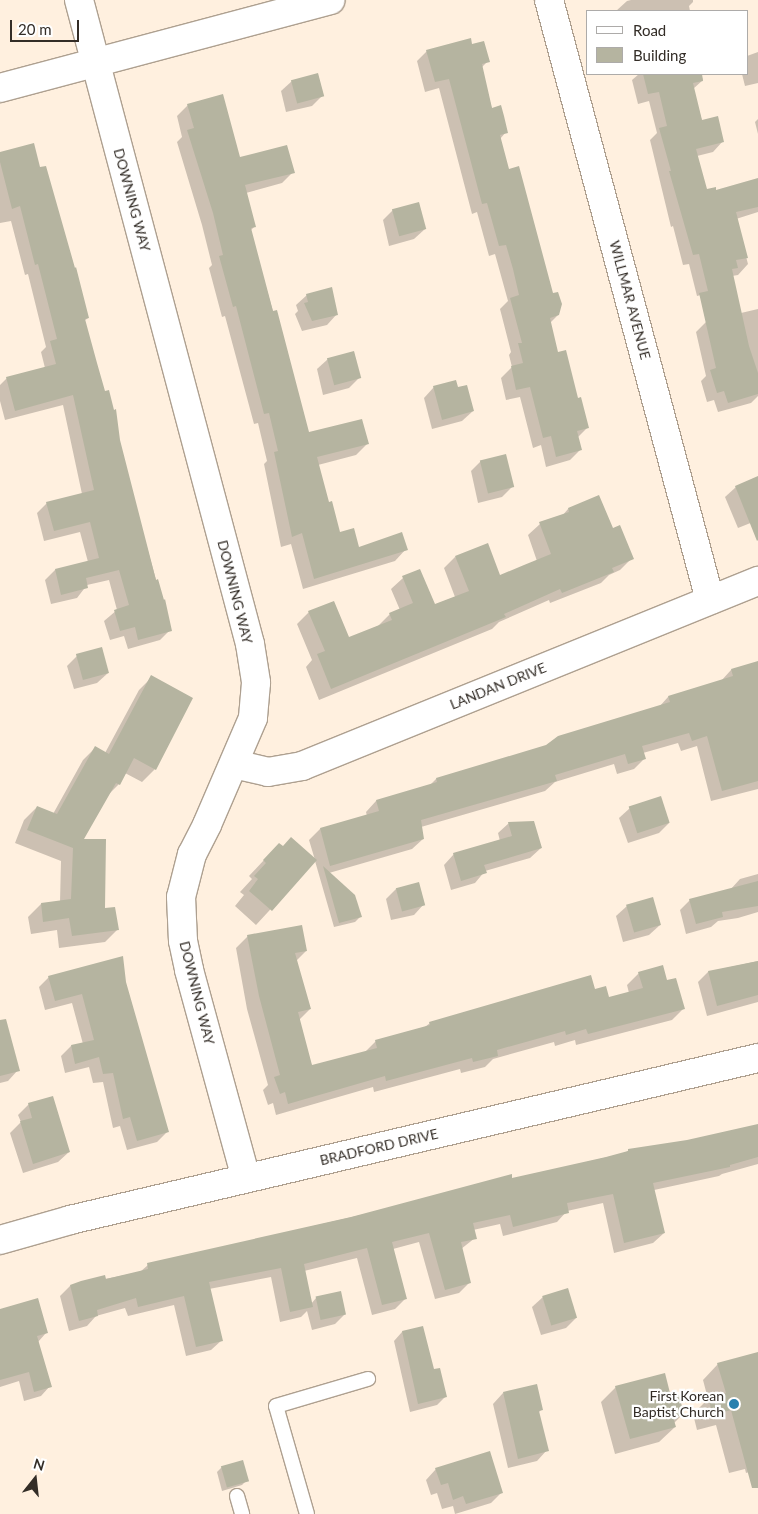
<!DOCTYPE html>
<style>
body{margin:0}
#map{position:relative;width:758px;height:1514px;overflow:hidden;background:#fff0df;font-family:Lato,sans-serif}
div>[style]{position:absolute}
.shadow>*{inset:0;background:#0003}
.building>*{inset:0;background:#b5b4a0;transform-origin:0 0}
.roads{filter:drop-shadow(1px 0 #aea090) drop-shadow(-1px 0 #aea090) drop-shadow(0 1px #aea090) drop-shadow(0 -1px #aea090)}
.lane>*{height:14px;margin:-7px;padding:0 7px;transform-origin:7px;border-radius:7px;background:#fff}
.street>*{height:28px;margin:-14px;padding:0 14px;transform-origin:14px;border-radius:14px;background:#fff}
.dots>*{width:14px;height:14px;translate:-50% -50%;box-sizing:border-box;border:2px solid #fff;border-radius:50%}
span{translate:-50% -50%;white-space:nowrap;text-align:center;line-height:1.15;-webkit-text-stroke:4.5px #fff;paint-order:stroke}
.street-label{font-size:14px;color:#332d27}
.poi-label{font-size:14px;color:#332d27}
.right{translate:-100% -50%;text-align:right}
.legend{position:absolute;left:586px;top:10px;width:162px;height:65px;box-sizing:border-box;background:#fff;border:1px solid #adaba9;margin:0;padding:6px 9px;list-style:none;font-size:15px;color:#332d27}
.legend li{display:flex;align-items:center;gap:10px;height:25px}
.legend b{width:25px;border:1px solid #adaba9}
.north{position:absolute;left:10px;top:1454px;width:50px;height:50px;-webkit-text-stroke:4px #fff;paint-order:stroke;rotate:16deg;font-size:14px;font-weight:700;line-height:20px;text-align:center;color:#332d27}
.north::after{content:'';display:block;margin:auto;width:18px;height:22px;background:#332d27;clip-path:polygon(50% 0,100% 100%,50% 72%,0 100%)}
.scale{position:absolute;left:10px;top:20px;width:69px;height:22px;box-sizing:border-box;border:2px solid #332d27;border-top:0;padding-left:6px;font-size:15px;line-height:18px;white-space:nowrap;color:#332d27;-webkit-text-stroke:4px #fff;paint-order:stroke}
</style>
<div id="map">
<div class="shadow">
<i style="clip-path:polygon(631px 0,693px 0,693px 2px,689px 6px,690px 11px,616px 11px,627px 1px)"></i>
<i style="clip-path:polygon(471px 45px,488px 61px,481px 68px,492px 109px,506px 132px,500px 139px,508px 170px,558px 315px,550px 323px,557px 353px,587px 428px,577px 438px,580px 450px,570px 460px,546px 467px,541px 445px,533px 448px,520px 397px,506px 400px,501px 378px,512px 367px,509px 355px,511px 352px,500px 309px,508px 301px,495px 254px,489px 256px,477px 212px,472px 214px,439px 88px,425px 92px,417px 61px,427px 51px)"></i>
<i style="clip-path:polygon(758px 52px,758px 83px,745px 86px,742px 74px,747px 74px,747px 56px)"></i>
<i style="clip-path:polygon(639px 74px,701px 74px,703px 80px,693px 89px,702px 121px,723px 141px,713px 152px,697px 156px,706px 190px,716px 191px,758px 180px,758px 212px,736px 219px,748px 264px,738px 275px,732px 276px,722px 289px,697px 296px,689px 264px,683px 265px,673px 226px,671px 227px,650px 140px,657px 133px,649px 101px,638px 104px,632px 80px)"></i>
<i style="clip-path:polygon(292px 81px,322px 96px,312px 106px,286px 112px,281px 91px)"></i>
<i style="clip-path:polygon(188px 105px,239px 159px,293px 172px,282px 183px,246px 193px,255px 226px,250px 231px,308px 434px,367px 444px,356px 455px,318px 465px,328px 504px,339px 534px,358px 549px,406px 549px,395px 561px,303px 589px,291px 544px,281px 547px,264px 464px,267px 461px,258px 423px,254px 424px,225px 316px,222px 317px,209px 268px,212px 265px,202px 225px,177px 142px,182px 137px,177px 116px)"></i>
<i style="clip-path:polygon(758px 119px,758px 134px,755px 122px)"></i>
<i style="clip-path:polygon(0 154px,39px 169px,88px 318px,84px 321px,170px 630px,160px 640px,128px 649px,124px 636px,110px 640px,104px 621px,117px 610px,109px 580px,87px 585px,77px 598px,51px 604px,45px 580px,55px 570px,88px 562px,80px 532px,44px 541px,37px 513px,47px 503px,82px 494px,63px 405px,5px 420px,0 401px,0 385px,7px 378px,45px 368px,41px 352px,46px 347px,28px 274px,25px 275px,11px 221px,0 223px)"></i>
<i style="clip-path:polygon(393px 210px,425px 229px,414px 239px,389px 246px,383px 220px)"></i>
<i style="clip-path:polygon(307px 295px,337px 314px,327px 325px,302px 331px,295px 314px,298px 311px,296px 305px)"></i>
<i style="clip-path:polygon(758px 309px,758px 396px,751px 403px,718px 412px,714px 400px,707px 402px,701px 381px,706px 376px,696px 332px,707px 321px)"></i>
<i style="clip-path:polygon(328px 359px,359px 378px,349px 388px,323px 395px,317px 369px)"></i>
<i style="clip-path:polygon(434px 387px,473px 411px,462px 421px,432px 429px,424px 398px)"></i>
<i style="clip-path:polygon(481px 461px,512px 487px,502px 497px,478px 503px,471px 471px)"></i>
<i style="clip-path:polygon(758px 478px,758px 520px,738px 528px,725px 497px,736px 487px)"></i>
<i style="clip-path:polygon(568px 509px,612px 530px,632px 558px,620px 570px,609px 575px,601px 583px,550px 603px,549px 600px,499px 622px,492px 629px,319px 700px,306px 667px,312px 660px,297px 624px,309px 612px,348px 639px,378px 626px,390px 614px,400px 610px,391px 589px,403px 578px,434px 605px,455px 597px,444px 568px,455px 557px,500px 576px,537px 561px,528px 535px,540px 524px,562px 516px)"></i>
<i style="clip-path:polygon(77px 656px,108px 673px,97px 683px,74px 689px,67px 666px)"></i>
<i style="clip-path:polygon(758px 663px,758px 789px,711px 801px,697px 746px,681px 751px,678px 743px,643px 753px,645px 758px,634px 769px,617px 774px,614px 764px,555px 782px,545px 791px,421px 827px,423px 839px,412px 849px,329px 873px,360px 917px,355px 922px,334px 927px,315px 861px,256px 925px,235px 906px,244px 895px,240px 892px,252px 879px,249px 876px,264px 860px,315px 860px,309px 840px,320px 829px,367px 816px,366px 812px,376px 801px,429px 786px,436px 779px,547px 746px,659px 707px,668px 697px,721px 681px,731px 670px)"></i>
<i style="clip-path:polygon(152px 677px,155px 769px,142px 782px,125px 773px,119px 784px,108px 795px,82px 840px,103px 910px,118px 929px,105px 942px,59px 948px,57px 930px,31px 934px,28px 917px,41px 904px,60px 902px,61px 861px,15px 843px,24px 820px,37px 807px,53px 814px,83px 760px,95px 748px,105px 753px,139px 690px)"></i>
<i style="clip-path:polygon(630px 808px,669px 823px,659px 833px,628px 843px,619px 818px)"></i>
<i style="clip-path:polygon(509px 823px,541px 848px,530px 858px,485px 871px,475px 883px,451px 890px,444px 865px,454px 854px,500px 841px,498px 833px)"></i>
<i style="clip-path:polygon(758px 874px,758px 912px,738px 918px,718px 921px,711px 927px,686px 934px,680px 910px,690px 900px,730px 890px,740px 879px)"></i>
<i style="clip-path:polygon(396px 889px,424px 904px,414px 915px,391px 920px,386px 899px)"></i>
<i style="clip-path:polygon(627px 906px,660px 925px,649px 935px,623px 942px,616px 916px)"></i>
<i style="clip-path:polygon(248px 936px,306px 951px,296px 961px,310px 1009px,299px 1020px,312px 1067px,364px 1053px,376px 1041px,425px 1027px,430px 1023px,595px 990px,608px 998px,629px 993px,627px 985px,639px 973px,666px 982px,684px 1008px,672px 1020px,576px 1045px,575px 1040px,555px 1046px,554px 1042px,493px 1059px,485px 1067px,461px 1073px,460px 1069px,374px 1092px,373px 1087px,276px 1115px,273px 1103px,268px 1105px,263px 1090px,268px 1085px,247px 1009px,236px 948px)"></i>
<i style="clip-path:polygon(758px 961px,758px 1002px,707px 1016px,698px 982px,708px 972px)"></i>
<i style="clip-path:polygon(49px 977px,125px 982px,167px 1132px,157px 1142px,127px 1150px,120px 1126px,113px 1128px,103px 1082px,93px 1083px,89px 1067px,65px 1073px,61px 1056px,71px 1046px,83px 1044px,72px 1003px,45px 1010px,39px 987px)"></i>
<i style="clip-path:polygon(0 1047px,18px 1070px,8px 1081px,0 1083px)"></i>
<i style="clip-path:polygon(29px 1104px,69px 1152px,58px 1162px,23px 1173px,10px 1133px,21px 1122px,18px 1115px)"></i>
<i style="clip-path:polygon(758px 1125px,758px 1164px,722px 1174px,719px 1176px,654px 1190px,664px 1233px,653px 1243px,614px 1253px,603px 1203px,567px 1211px,557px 1222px,503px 1236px,500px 1224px,473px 1230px,475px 1238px,461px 1249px,469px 1283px,459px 1293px,435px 1299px,419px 1242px,393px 1249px,405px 1299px,395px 1309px,372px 1315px,357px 1258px,304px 1271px,311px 1304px,316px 1298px,345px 1314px,335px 1324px,312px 1330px,307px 1311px,301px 1317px,280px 1322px,271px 1277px,209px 1289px,222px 1340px,211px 1350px,186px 1356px,174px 1305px,128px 1316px,125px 1308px,96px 1316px,87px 1326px,69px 1331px,60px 1296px,70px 1286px,140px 1272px,148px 1265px,625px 1153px,629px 1150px,687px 1141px)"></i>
<i style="clip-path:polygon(543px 1297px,576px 1318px,566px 1328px,541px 1335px,532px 1307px)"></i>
<i style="clip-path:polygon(0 1310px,46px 1333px,38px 1342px,50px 1386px,41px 1396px,24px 1401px,19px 1381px,0 1387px)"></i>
<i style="clip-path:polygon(422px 1328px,433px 1371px,446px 1396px,437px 1405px,410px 1412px,394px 1341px,402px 1332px)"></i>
<i style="clip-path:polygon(758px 1354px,758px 1469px,746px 1473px,745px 1469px,729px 1473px,716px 1425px,697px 1430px,693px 1414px,708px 1399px,703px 1380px,718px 1364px)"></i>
<i style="clip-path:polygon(616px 1387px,669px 1394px,683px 1414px,674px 1423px,675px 1427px,659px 1442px,615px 1454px,601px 1402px)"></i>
<i style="clip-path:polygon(503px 1393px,542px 1409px,538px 1413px,547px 1450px,537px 1461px,508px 1468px,493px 1404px)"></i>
<i style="clip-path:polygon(222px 1467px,247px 1480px,242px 1485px,222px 1491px,217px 1472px)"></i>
<i style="clip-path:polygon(436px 1469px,502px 1492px,491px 1503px,455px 1514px,453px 1506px,442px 1509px,437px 1493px,431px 1495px,426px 1480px)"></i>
</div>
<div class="building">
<i style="clip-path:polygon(471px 38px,472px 44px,484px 41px,490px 62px,482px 64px,492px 108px,501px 105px,504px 116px,508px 133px,500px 135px,509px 169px,519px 166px,553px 293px,558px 292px,562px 304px,559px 315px,550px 318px,558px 352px,566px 350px,578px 398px,581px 397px,589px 428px,577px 431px,582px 450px,556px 457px,551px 436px,543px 438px,530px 387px,516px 390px,511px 366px,523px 363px,518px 343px,522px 343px,510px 298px,519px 295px,513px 269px,506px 245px,499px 246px,487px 203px,482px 204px,449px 79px,435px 82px,426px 50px)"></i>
<i style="left:318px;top:73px;width:24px;height:28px;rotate:75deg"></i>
<i style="clip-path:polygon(643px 74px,702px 74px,703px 81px,693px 83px,702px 120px,718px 116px,724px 142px,696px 149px,707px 189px,716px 187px,716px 190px,758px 178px,758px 207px,736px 212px,748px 258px,736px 260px,738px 268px,732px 269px,749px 346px,758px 373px,758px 394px,728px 403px,724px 391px,717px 393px,710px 370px,716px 368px,699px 293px,708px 291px,699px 254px,693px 255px,669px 171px,671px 171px,659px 128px,667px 126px,659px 92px,648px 94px)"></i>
<i style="clip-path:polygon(223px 94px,240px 157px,287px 145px,295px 173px,245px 185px,256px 227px,251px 228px,273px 311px,277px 310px,309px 432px,362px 419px,369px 444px,317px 457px,329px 502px,332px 501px,340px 532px,354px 528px,359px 547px,402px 532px,408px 550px,314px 579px,302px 533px,292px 537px,274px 452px,278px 451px,269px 413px,264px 414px,236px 306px,233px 307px,219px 256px,223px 255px,213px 213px,187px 130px,194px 128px,187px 104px)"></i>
<i style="clip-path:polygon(34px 143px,40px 167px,46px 166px,75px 268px,76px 267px,89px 318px,85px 319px,97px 363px,105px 391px,109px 390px,114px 410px,116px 409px,120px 440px,156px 580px,158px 579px,164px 600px,165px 599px,172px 631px,138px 640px,135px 627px,120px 631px,114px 610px,129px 605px,119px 570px,86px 578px,88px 588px,61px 595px,55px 569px,99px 558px,90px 522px,54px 531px,46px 502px,94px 490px,73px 395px,15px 411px,6px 377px,56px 364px,50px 341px,57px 339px,38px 264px,35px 265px,20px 206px,12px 209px,0 162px,0 152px)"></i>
<i style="left:419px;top:202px;width:28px;height:28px;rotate:75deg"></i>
<i style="clip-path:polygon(332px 287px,338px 315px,312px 321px,304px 303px,308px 302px,306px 294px)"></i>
<i style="left:354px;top:351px;width:28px;height:28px;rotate:75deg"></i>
<i style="clip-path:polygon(456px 380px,458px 387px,467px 385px,474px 411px,442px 420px,433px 386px)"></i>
<i style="left:506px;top:454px;width:34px;height:27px;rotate:76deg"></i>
<i style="clip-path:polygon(758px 476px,758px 540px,757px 541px,735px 486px)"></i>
<i style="clip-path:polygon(599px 495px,613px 528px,620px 525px,634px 559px,612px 568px,614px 572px,562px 593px,560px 589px,504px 614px,506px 617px,331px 689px,317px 654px,325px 651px,308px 611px,334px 601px,349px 637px,392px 620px,389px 613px,413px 603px,402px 576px,420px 569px,435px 604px,469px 591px,455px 556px,488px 543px,500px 575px,524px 565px,551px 554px,539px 522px,569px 512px,568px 508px)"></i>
<i style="left:102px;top:647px;width:27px;height:27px;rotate:75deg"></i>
<i style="clip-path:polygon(758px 661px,758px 781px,722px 791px,707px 736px,692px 741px,689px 733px,642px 746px,646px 759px,628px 764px,625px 754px,555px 775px,557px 781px,421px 820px,424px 839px,330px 866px,320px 828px,379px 811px,376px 800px,437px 782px,436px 778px,546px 745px,558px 736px,670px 702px,668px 696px,733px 676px,731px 669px)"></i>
<i style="clip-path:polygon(151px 675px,193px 698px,156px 770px,134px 758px,120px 785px,116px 783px,84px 839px,106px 839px,105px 908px,115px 907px,119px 930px,72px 936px,69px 918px,43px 922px,41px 903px,71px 899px,73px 848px,27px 830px,37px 806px,57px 814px,95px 746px,109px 754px)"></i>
<i style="left:661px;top:796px;width:28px;height:34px;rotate:72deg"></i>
<i style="clip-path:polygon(534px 821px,542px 848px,484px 865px,487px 873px,461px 881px,453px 853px,512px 836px,508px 822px)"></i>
<i style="clip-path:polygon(291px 837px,317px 860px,272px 911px,249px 891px,258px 879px,254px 876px,266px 863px,263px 860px,279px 843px,283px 846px)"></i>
<i style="clip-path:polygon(323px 866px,355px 895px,362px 917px,339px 923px)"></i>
<i style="clip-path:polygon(758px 881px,758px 906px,722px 912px,723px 917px,696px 924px,689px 899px)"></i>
<i style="left:419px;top:882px;width:24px;height:24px;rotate:75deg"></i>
<i style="left:653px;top:897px;width:29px;height:28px;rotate:74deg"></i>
<i style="clip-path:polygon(302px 925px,307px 951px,295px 953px,311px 1009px,298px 1012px,312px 1065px,377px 1048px,375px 1040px,430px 1025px,429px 1022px,591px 975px,595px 989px,606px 986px,609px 997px,643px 988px,638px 972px,663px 965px,667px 980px,676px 978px,685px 1009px,588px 1034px,586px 1029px,566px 1035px,565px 1031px,497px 1050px,498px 1056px,473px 1062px,472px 1058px,386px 1081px,385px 1076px,288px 1104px,285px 1092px,280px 1094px,274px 1077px,280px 1075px,259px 996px,247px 935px)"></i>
<i style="clip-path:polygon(123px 956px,126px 982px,169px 1132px,137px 1141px,130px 1117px,123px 1119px,113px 1073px,103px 1074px,99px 1057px,75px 1064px,71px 1045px,94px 1040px,82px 994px,55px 1001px,48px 976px)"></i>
<i style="clip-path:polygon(758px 961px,758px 995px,717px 1006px,708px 971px)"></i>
<i style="clip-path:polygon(6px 1019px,20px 1071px,0 1076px,0 1020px)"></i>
<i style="clip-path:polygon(53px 1096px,70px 1152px,33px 1164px,20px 1121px,32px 1118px,28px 1103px)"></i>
<i style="clip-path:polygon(758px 1124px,758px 1157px,730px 1165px,730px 1167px,653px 1183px,665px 1233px,624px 1243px,613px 1194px,567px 1203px,569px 1213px,513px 1227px,510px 1215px,473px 1223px,477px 1239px,461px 1242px,471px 1283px,445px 1290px,429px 1233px,392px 1242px,407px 1299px,382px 1305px,367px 1248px,304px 1264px,313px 1307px,290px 1312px,281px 1268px,209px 1282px,223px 1341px,196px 1347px,184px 1296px,138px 1307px,136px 1298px,97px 1310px,98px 1316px,79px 1321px,70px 1285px,81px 1281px,105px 1275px,106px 1279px,148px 1269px,147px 1263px,351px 1217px,512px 1174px,512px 1178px,606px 1157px,628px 1151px,628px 1149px,687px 1140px)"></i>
<i style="left:568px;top:1288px;width:31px;height:27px;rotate:73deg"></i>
<i style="left:341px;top:1291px;width:24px;height:26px;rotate:78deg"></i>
<i style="clip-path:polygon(38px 1298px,48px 1333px,37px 1336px,52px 1387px,34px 1392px,29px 1372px,0 1380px,0 1309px)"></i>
<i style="clip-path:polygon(423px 1326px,434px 1369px,440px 1368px,447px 1397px,418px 1404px,402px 1331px)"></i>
<i style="clip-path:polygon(758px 1352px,758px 1488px,752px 1488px,731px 1410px,713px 1415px,708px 1398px,726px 1393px,717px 1363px)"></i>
<i style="clip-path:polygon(665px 1373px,670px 1393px,675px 1392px,676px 1396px,679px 1395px,684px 1414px,673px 1417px,676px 1427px,630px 1439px,615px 1386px)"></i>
<i style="clip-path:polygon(537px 1384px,543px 1410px,539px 1411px,549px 1451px,518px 1459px,503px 1392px)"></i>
<i style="clip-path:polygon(490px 1451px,503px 1493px,466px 1504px,463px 1496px,453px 1500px,448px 1483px,441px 1485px,435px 1468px)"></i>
<i style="left:243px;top:1460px;width:22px;height:23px;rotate:74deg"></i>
</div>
<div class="roads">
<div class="lane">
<i style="left:237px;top:1496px;width:19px;rotate:74deg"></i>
<i style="left:307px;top:1514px;width:112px;rotate:-106deg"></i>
<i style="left:276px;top:1406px;width:96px;rotate:-16.4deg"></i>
</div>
<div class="street">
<i style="left:79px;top:0;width:666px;rotate:75.13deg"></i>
<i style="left:250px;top:644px;width:39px;rotate:81deg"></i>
<i style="left:256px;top:683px;width:35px;rotate:95deg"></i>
<i style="left:253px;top:718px;width:116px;rotate:113.3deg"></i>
<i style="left:207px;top:825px;width:33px;rotate:117deg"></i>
<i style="left:192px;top:854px;width:44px;rotate:104.3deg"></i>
<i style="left:181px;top:897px;width:44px;rotate:87.4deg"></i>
<i style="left:183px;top:941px;width:30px;rotate:78deg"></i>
<i style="left:189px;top:970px;width:216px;rotate:74.7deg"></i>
<i style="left:549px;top:0;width:621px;rotate:74.98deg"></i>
<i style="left:0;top:88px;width:342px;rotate:-14.9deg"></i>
<i style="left:234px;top:764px;width:35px;rotate:13deg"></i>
<i style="left:268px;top:772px;width:35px;rotate:-10deg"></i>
<i style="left:302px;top:766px;width:492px;rotate:-22.1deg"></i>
<i style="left:0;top:1240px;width:73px;rotate:-15.9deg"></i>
<i style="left:70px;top:1220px;width:707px;rotate:-13.25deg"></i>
</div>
</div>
<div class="dots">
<i style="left:734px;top:1404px;background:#2780ae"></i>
</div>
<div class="street-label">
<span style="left:132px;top:200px;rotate:75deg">DOWNING WAY</span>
<span style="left:630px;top:300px;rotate:75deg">WILLMAR AVENUE</span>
<span style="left:235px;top:592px;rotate:76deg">DOWNING WAY</span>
<span style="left:498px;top:686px;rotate:-22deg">LANDAN DRIVE</span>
<span style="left:197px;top:993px;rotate:76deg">DOWNING WAY</span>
<span style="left:379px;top:1147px;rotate:-13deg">BRADFORD DRIVE</span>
</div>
<div class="poi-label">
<span class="right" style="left:724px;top:1404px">First Korean<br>Baptist Church</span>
</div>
<ul class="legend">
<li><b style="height:6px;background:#fff"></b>Road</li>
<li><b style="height:14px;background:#b5b4a0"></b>Building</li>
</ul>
<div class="north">N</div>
<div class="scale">20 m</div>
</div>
